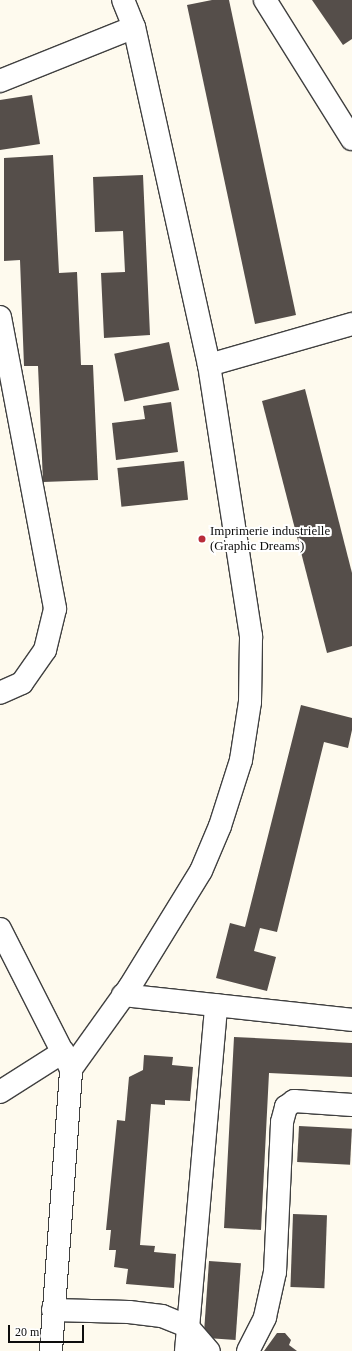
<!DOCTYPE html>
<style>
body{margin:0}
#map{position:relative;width:352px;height:1351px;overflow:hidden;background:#fefaee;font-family:"Times New Roman",serif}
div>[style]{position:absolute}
.building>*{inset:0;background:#554e4a;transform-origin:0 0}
.roads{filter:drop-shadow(1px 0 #404040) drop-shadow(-1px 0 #404040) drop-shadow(0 1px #404040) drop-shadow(0 -1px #404040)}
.minor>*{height:22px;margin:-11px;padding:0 11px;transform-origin:11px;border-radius:11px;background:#fff}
.dots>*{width:11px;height:11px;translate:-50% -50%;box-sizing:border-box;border:2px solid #fff;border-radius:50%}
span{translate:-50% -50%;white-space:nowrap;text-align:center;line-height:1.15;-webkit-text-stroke:4px #fff;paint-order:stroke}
.poi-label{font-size:13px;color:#0d0d0d}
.left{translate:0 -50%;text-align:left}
.scale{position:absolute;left:8px;top:1325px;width:76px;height:18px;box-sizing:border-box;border:2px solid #0d0d0d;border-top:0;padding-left:5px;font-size:12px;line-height:14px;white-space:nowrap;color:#0d0d0d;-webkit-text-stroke:3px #fff;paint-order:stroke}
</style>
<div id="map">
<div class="building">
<i style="clip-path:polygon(212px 0,229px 0,296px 315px,255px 324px,187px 5px)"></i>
<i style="clip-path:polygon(312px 0,352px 0,352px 39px,343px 45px)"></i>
<i style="clip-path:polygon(32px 95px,40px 144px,0 150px,0 100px)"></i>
<i style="clip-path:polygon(53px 155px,59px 273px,77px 272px,81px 365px,93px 365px,98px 480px,43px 482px,38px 366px,24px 366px,20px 260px,4px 261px,4px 158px)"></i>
<i style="clip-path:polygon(143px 175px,150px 335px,104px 338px,101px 273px,125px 272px,123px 231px,95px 232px,93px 177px)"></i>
<i style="left:169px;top:342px;width:49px;height:56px;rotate:78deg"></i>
<i style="clip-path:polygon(305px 389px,352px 573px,352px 646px,327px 653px,262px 401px)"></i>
<i style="clip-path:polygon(171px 402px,178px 452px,116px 460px,112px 423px,145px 419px,143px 406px)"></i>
<i style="left:184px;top:461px;width:39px;height:67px;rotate:84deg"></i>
<i style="clip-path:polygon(301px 705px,352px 718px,352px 730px,348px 748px,324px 742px,277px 932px,260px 928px,254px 951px,276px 957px,267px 991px,216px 978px,230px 923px,245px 927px)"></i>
<i style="clip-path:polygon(234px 1037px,352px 1043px,352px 1077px,269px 1073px,261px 1230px,224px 1228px)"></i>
<i style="clip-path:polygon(144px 1055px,173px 1057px,172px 1065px,193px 1067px,190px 1101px,165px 1100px,165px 1105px,151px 1104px,140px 1245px,155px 1246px,154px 1252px,176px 1254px,174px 1288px,126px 1284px,128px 1269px,114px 1267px,116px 1250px,109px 1250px,111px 1230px,106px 1230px,117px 1120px,125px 1121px,129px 1077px,143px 1070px)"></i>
<i style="left:299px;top:1126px;width:53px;height:36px;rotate:3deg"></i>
<i style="left:293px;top:1214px;width:34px;height:73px;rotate:2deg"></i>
<i style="left:209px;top:1261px;width:32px;height:77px;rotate:4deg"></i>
<i style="clip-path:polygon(277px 1333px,285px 1333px,291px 1340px,289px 1345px,297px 1351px,264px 1351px)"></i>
</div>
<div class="roads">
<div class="minor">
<i style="left:265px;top:0;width:164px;rotate:58deg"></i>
<i style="left:0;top:81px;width:144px;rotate:-21.9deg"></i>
<i style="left:0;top:317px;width:297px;rotate:79.3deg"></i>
<i style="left:55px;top:609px;width:42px;rotate:103.7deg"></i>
<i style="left:45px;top:650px;width:40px;rotate:124.9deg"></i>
<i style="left:22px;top:683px;width:24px;rotate:156deg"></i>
<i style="left:209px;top:365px;width:149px;rotate:-16deg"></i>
<i style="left:0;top:929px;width:157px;rotate:63.1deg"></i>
<i style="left:123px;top:995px;width:230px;rotate:6.2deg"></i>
<i style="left:0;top:1092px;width:75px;rotate:-32.4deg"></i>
<i style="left:53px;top:1310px;width:76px;rotate:1.5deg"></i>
<i style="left:129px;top:1312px;width:33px;rotate:7deg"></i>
<i style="left:162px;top:1316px;width:27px;rotate:22deg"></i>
<i style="left:187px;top:1326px;width:33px;rotate:49deg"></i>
<i style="left:51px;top:1351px;width:283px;rotate:-85.9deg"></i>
<i style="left:71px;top:1069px;width:100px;rotate:-54.4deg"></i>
<i style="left:129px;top:988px;width:137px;rotate:-58.4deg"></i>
<i style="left:201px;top:871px;width:49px;rotate:-67.1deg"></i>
<i style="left:220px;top:826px;width:69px;rotate:-72.3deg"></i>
<i style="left:241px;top:760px;width:59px;rotate:-81.2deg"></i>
<i style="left:250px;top:702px;width:66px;rotate:-89.1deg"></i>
<i style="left:251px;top:636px;width:274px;rotate:-98.8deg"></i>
<i style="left:209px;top:365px;width:346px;rotate:-102.5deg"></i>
<i style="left:134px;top:27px;width:29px;rotate:-112deg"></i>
<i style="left:186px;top:1351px;width:347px;rotate:-85deg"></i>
<i style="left:248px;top:1351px;width:38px;rotate:-63deg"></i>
<i style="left:265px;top:1317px;width:46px;rotate:-77.5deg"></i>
<i style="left:275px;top:1272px;width:150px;rotate:-87.3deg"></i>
<i style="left:282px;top:1122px;width:16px;rotate:-75deg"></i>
<i style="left:286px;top:1107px;width:10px;rotate:-37deg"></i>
<i style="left:294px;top:1101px;width:58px;rotate:3.9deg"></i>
</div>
</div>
<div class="dots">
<i style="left:202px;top:539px;background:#b82b39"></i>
</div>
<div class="poi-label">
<span class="left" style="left:210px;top:539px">Imprimerie industrielle<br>(Graphic Dreams)</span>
</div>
<div class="scale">20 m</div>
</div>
